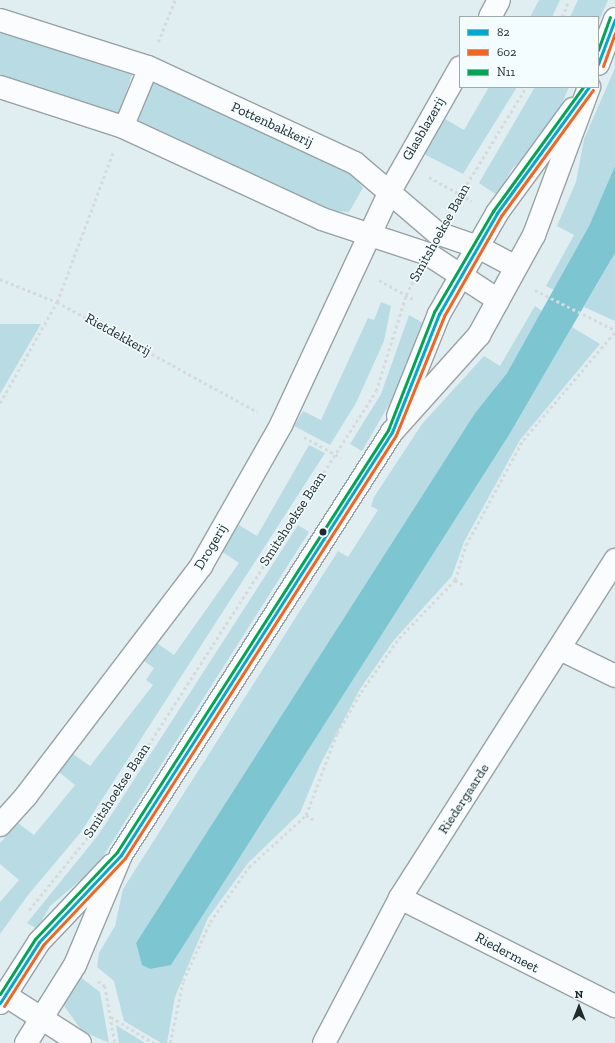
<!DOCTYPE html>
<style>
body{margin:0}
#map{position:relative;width:615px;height:1043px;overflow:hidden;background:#e1eef1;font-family:"Zilla Slab",serif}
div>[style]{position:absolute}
.green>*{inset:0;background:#b9dce4;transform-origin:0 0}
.water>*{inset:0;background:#7ec5d2}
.path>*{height:2.5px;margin-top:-1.25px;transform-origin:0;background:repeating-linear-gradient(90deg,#d6dada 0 3px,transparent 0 6px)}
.roads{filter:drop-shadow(1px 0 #98a2a5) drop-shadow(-1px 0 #98a2a5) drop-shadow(0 1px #98a2a5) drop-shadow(0 -1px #98a2a5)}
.pedestrian>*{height:19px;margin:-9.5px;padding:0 9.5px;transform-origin:9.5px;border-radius:9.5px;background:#fafcfd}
.minor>*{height:22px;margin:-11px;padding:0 11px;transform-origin:11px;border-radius:11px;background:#fafcfd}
.tertiary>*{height:22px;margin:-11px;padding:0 11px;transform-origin:11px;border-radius:11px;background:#fafcfd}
.bus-1>*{height:3px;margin:-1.5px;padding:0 1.5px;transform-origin:1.5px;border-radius:1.5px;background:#00a9ce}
.bus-2>*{height:3px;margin:-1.5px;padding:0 1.5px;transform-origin:1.5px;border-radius:1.5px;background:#f26522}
.bus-3>*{height:3px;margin:-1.5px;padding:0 1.5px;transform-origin:1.5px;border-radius:1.5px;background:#00a651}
.dots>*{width:11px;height:11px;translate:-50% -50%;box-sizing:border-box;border:2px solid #f3fdff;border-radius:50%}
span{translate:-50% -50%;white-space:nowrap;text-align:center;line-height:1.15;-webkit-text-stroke:3px #f3fdff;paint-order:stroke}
.street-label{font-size:14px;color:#212a2b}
.legend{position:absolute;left:459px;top:16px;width:140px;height:72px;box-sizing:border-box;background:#f3fdff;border:1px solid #9fa9aa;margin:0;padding:5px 7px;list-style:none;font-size:12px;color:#212a2b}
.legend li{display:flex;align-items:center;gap:8px;height:20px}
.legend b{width:20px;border:1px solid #9fa9aa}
.north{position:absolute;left:559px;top:987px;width:40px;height:40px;-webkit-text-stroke:3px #f3fdff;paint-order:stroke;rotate:0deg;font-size:11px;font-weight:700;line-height:16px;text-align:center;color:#212a2b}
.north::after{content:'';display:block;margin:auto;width:14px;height:18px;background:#212a2b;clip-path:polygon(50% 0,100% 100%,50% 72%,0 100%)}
</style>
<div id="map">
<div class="green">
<i style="clip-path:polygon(539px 0,560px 0,552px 17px,530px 17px)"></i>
<i style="clip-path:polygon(578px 0,608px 0,598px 23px,598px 17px,570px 17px)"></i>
<i style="left:0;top:28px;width:140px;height:50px;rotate:18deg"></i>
<i style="clip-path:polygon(615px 68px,615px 166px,589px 226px,554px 290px,546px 286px,574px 235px,557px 226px,576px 182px,584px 139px)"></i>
<i style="clip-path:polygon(153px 79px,351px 171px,363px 188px,349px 212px,330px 211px,135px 123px)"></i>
<i style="clip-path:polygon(489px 87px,517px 87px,463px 174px,424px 154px,445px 119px,464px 130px)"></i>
<i style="clip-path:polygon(535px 87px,569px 87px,551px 129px,512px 169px,497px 195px,479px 183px)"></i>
<i style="clip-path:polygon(615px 253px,615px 321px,584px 307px)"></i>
<i style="clip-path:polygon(381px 302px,391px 306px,384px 341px,356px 403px,330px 445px,294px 426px,303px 411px,321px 420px,368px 318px,374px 320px)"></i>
<i style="clip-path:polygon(535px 306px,542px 311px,507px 373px,475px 413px,136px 943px,142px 964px,150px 969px,171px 964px,509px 435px,572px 327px,600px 344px,520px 440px,464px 542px,452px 576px,394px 640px,360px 689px,320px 765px,300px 813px,248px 863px,208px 918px,175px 997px,167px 1043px,161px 1043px,124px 1021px,114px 981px,97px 967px,99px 953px,115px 926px,123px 889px,338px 551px,348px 557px,378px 510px,371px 506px,374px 497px,422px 424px,484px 356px,500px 366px)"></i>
<i style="clip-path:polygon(409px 315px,425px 324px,408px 372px,362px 451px,350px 444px,381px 394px)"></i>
<i style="clip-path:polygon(0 324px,41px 324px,0 394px)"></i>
<i style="clip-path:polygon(309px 445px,325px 453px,81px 832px,28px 895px,0 934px,0 902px,19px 880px,0 864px,0 843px,18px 823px,34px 835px,75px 785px,59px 772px,73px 754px,90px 766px,153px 685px,146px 680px,154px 668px,144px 661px,157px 643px,174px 655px,239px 563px,221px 551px,239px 525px,257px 536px)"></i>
<i style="clip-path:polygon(298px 525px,309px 532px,97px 866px,50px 906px,37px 929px,27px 923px,99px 834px)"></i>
<i style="clip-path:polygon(79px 976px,100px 992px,109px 1043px,82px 1031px,62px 1003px)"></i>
<i style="clip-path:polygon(116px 1025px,145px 1043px,119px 1043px)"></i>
</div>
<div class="water">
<i style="clip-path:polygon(615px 166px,615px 253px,509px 435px,171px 965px,150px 969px,142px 965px,136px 943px,475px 413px,507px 373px,589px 226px)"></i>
</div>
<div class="path">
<i style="left:562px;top:17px;width:18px;rotate:-68deg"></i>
<i style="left:158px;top:42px;width:45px;rotate:-68deg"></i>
<i style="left:429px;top:177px;width:49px;rotate:29.2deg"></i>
<i style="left:451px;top:210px;width:144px;rotate:-58.6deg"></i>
<i style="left:0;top:279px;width:61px;rotate:22deg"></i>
<i style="left:57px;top:302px;width:160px;rotate:-69.5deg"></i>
<i style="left:379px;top:280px;width:41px;rotate:29.1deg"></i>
<i style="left:535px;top:290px;width:89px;rotate:26.6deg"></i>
<i style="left:0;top:403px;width:116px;rotate:-60.6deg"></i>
<i style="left:57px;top:302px;width:229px;rotate:28.7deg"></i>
<i style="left:304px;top:437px;width:43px;rotate:28.9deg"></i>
<i style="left:455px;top:580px;width:10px;rotate:29deg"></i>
<i style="left:306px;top:815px;width:9px;rotate:32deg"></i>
<i style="left:29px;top:910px;width:102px;rotate:-51deg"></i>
<i style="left:93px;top:831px;width:523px;rotate:-57.25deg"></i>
<i style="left:376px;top:391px;width:101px;rotate:-72.6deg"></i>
<i style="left:406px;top:295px;width:20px;rotate:-63deg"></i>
<i style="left:98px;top:981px;width:9px;rotate:36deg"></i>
<i style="left:105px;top:986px;width:58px;rotate:80deg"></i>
<i style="left:111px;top:1017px;width:50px;rotate:31.2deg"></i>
<i style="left:170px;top:1043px;width:63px;rotate:-78.2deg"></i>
<i style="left:183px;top:981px;width:65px;rotate:-65.4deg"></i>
<i style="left:210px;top:922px;width:67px;rotate:-54.7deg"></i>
<i style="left:249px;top:867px;width:77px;rotate:-42.4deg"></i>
<i style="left:306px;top:815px;width:88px;rotate:-69.3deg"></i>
<i style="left:337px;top:733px;width:48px;rotate:-59.7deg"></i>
<i style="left:361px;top:692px;width:66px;rotate:-54.9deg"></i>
<i style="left:399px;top:638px;width:81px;rotate:-46deg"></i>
<i style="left:455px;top:580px;width:37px;rotate:-73deg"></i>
<i style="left:466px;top:545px;width:119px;rotate:-61.5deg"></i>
<i style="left:523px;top:440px;width:142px;rotate:-49.6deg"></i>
</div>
<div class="roads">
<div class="pedestrian">
<i style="left:123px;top:127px;width:65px;rotate:-67.4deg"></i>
</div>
<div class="minor">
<i style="left:490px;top:17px;width:19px;rotate:-62deg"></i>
<i style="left:0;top:20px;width:155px;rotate:17.6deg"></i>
<i style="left:148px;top:67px;width:228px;rotate:24.9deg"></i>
<i style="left:355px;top:163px;width:108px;rotate:40.5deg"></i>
<i style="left:437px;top:233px;width:43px;rotate:18.9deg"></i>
<i style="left:478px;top:247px;width:43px;rotate:27.8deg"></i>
<i style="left:0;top:87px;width:129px;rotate:18deg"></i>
<i style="left:123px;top:127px;width:219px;rotate:24.8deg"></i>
<i style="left:322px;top:219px;width:112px;rotate:18.3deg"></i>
<i style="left:428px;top:254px;width:84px;rotate:33.3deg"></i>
<i style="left:560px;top:649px;width:61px;rotate:26.1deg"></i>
<i style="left:0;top:825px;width:39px;rotate:-48deg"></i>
<i style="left:26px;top:796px;width:289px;rotate:-52.7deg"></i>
<i style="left:201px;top:566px;width:162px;rotate:-60.4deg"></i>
<i style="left:281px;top:425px;width:258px;rotate:-65deg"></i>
<i style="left:390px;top:191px;width:142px;rotate:-60.4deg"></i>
<i style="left:400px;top:898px;width:241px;rotate:26.7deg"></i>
<i style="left:5px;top:995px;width:89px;rotate:32.6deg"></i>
<i style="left:324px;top:1043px;width:164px;rotate:-62.3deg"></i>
<i style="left:400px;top:898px;width:401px;rotate:-57.5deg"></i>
</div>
<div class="tertiary">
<i style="left:598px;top:64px;width:48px;rotate:-69.3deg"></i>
<i style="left:398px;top:416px;width:110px;rotate:-68.1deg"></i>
<i style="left:439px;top:314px;width:116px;rotate:-60.1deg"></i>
<i style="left:497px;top:213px;width:129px;rotate:-53.8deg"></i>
<i style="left:0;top:1003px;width:72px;rotate:-57.4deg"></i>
<i style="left:39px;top:942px;width:106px;rotate:-46.5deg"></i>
<i style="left:26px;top:1043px;width:92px;rotate:-57.9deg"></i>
<i style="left:75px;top:965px;width:119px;rotate:-67.3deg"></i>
<i style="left:121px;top:855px;width:502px;rotate:-57.35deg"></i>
<i style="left:392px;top:432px;width:130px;rotate:-48.1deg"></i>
<i style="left:479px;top:335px;width:114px;rotate:-61.2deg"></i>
<i style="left:534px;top:235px;width:158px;rotate:-69.6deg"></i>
</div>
</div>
<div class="bus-1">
<i style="left:598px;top:64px;width:48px;rotate:-69.3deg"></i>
<i style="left:0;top:1003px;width:72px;rotate:-57.4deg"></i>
<i style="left:39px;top:942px;width:120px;rotate:-46.7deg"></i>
<i style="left:121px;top:855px;width:502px;rotate:-57.35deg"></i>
<i style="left:392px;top:432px;width:127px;rotate:-68.3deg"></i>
<i style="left:439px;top:314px;width:116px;rotate:-60.1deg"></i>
<i style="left:497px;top:213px;width:156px;rotate:-53.9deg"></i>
</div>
<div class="bus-2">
<i style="left:603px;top:66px;width:35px;rotate:-70deg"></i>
<i style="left:4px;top:1006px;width:72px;rotate:-57.4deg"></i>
<i style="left:43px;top:945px;width:120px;rotate:-46.7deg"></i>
<i style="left:125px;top:858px;width:502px;rotate:-57.35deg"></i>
<i style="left:396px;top:435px;width:128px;rotate:-68deg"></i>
<i style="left:444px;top:316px;width:115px;rotate:-60.3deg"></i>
<i style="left:501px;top:216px;width:156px;rotate:-53.9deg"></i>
</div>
<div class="bus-3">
<i style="left:598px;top:50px;width:35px;rotate:-70deg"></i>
<i style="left:0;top:994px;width:65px;rotate:-57.5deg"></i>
<i style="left:35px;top:939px;width:120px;rotate:-46.7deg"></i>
<i style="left:117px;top:852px;width:502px;rotate:-57.29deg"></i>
<i style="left:388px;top:430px;width:127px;rotate:-68.7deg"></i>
<i style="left:434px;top:312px;width:117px;rotate:-59.7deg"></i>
<i style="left:493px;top:211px;width:153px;rotate:-54deg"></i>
</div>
<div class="dots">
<i style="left:323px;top:532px;background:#212a2b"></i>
</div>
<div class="street-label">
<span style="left:272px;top:125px;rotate:25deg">Pottenbakkerij</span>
<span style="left:424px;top:129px;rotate:-60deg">Glasblazerij</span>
<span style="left:440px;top:233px;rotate:-61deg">Smitshoekse Baan</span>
<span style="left:118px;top:335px;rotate:29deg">Rietdekkerij</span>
<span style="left:293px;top:519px;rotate:-57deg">Smitshoekse Baan</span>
<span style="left:211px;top:547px;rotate:-59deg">Drogerij</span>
<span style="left:117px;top:791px;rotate:-57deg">Smitshoekse Baan</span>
<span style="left:464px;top:799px;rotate:-57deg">Riedergaarde</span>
<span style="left:507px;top:953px;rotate:28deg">Riedermeet</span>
</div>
<ul class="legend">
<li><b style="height:5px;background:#00a9ce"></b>82</li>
<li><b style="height:5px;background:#f26522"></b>602</li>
<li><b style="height:5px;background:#00a651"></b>N11</li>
</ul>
<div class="north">N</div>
</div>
